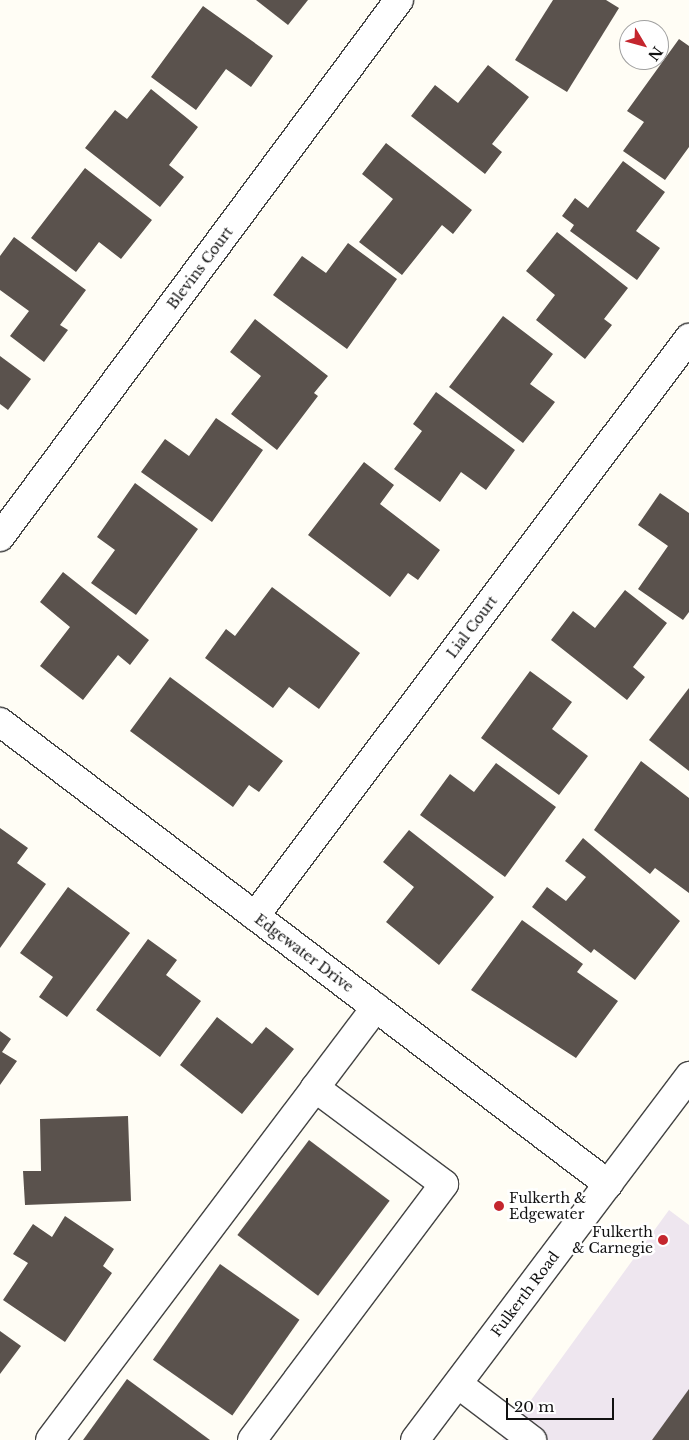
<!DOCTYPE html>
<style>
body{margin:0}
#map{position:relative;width:689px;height:1440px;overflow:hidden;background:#fffdf5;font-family:"Libre Baskerville",serif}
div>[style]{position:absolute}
.industrial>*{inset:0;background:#eee6ef}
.building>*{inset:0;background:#5a524d;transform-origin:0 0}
.roads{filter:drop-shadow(1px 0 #444) drop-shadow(-1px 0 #444) drop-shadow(0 1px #444) drop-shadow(0 -1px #444)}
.minor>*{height:28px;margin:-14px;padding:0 14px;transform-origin:14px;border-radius:14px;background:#fff}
.dots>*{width:14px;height:14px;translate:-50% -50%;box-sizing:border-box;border:2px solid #fff;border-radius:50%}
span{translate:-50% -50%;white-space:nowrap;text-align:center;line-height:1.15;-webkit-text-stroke:5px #fff;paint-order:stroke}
.street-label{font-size:14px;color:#111}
.poi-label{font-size:14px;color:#111}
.left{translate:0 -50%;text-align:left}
.right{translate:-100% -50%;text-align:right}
.north{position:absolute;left:619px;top:20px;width:50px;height:50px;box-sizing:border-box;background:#fff;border:1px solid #a0a0a0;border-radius:50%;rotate:127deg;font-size:14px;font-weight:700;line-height:20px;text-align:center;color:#111}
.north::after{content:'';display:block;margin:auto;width:18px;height:22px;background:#c4262e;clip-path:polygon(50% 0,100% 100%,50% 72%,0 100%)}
.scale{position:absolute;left:506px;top:1398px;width:108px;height:22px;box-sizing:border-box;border:2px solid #111;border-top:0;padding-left:6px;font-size:15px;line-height:18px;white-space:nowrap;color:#111;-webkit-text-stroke:4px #fff;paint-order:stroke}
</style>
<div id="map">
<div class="industrial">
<i style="clip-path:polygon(669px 1210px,689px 1225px,689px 1440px,502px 1440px)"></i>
</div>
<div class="building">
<i style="clip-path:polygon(256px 0,308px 0,288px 25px)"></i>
<i style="clip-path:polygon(553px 0,606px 0,619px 8px,567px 92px,515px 60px)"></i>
<i style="clip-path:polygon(203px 6px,273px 56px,251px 87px,226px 69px,196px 110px,151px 77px)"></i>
<i style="clip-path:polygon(679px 39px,689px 46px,689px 147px,665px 180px,623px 151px,644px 122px,627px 111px)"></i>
<i style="clip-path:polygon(488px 65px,529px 97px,492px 144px,502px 152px,485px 174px,411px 116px,435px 85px,458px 103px)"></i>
<i style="clip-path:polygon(151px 89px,198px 127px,169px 165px,184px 177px,160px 207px,85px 148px,115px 110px,127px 119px)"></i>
<i style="clip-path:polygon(386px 143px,472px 210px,453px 234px,442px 225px,402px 275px,359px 242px,393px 199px,362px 174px)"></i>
<i style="clip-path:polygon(623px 161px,665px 192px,636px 231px,660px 248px,637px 280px,570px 231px,574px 225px,562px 216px,575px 198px,588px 208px)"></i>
<i style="clip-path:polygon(85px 168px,152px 220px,121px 259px,99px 242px,76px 272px,31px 238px)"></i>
<i style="clip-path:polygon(557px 232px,628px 288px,604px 319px,612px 325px,585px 359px,536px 320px,555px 295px,526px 271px)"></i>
<i style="clip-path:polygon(14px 237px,86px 290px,60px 325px,68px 330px,44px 362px,10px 336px,29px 311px,0 290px,0 256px)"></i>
<i style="clip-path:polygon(348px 243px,397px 279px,347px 349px,273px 295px,302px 256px,326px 273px)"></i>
<i style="clip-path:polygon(503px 316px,553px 354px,530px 384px,555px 402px,523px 443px,449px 387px)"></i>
<i style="clip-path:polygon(255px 319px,328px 376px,314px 393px,318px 396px,277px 450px,231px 414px,261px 376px,230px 352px)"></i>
<i style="clip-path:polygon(0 356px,31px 379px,8px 410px,0 404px)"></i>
<i style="clip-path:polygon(436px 392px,515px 450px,486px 490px,461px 472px,440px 502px,394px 469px,422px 431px,413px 424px)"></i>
<i style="clip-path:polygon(216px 418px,263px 450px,212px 522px,141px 472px,165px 439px,189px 456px)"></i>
<i style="clip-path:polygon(364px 462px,394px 485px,380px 504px,440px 550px,418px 580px,408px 573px,390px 597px,308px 535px)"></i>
<i style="clip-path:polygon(135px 483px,198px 529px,136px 615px,91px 583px,115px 550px,97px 537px)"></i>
<i style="clip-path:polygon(660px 493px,689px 513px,689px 612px,683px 620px,638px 589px,668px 546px,638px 525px)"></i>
<i style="clip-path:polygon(63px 572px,149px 640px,130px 665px,118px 655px,83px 700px,40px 666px,70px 627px,40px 602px)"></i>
<i style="clip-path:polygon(272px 587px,360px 653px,319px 709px,289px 687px,273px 708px,205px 658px,226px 629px,235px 636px)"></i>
<i style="clip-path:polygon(625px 590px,667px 623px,633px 667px,645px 677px,627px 700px,551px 640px,573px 611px,595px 628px)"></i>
<i style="clip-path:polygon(530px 671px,572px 702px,552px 729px,588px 756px,559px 795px,481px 738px)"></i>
<i style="clip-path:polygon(170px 677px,283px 761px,259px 792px,249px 785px,233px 807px,130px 731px)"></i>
<i style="clip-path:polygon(689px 688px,689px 771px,649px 740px)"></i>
<i style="clip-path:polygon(641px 761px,689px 798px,689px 893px,655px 868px,650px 874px,594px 830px)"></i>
<i style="clip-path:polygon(496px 763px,556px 807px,505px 877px,420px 815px,450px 774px,474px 792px)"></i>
<i style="clip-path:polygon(0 828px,28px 848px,17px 863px,46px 884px,0 948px)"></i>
<i style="clip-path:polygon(409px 830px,494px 897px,439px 965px,386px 922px,414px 887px,383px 862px)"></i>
<i style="clip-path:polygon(583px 838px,680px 921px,635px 980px,594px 949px,591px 953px,532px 907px,547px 887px,566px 901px,586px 877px,565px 861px)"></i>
<i style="clip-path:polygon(68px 887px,130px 933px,67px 1017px,39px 997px,53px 977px,20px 953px)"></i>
<i style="clip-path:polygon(522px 920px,583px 964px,577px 972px,618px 1001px,576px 1058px,471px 990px)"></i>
<i style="clip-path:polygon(148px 939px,177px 960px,166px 975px,201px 1001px,160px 1057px,96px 1010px)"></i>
<i style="clip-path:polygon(217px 1017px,252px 1044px,266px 1027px,294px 1049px,242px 1114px,180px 1065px)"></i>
<i style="clip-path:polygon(0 1031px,11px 1039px,2px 1052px,17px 1061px,0 1085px)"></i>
<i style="clip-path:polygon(128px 1116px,131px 1201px,25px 1205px,23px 1171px,41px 1171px,40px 1119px)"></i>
<i style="left:309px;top:1140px;width:101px;height:119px;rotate:37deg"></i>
<i style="clip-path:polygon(65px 1216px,114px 1249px,103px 1266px,112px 1273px,65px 1342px,3px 1300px,28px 1263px,13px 1254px,33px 1224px,52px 1237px)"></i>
<i style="left:220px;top:1264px;width:97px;height:117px;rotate:35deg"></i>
<i style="clip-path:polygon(0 1331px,21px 1346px,0 1374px)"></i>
<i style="clip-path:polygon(127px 1379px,210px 1440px,83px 1440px)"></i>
<i style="clip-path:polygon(689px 1389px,689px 1440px,652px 1440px)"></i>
</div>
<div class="roads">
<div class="minor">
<i style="left:0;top:537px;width:669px;rotate:-53.39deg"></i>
<i style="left:0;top:722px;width:764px;rotate:37.23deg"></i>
<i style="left:255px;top:916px;width:723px;rotate:-53.1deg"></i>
<i style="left:458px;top:1384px;width:93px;rotate:37.1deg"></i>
<i style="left:50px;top:1440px;width:441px;rotate:-53deg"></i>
<i style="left:252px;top:1440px;width:320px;rotate:-53.1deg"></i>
<i style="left:444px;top:1184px;width:161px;rotate:-143.3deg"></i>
<i style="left:315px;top:1088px;width:101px;rotate:-53deg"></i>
<i style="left:415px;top:1440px;width:456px;rotate:-53deg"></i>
</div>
</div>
<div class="dots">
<i style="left:499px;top:1206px;background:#c4262e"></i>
<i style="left:663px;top:1240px;background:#c4262e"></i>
</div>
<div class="street-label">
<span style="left:200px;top:268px;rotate:-53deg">Blevins Court</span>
<span style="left:472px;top:627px;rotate:-53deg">Lial Court</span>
<span style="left:304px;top:953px;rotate:37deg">Edgewater Drive</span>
<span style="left:525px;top:1294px;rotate:-53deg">Fulkerth Road</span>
</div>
<div class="poi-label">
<span class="left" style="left:509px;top:1206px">Fulkerth &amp;<br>Edgewater</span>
<span class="right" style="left:653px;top:1240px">Fulkerth<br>&amp; Carnegie</span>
</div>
<div class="north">N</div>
<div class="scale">20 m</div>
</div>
